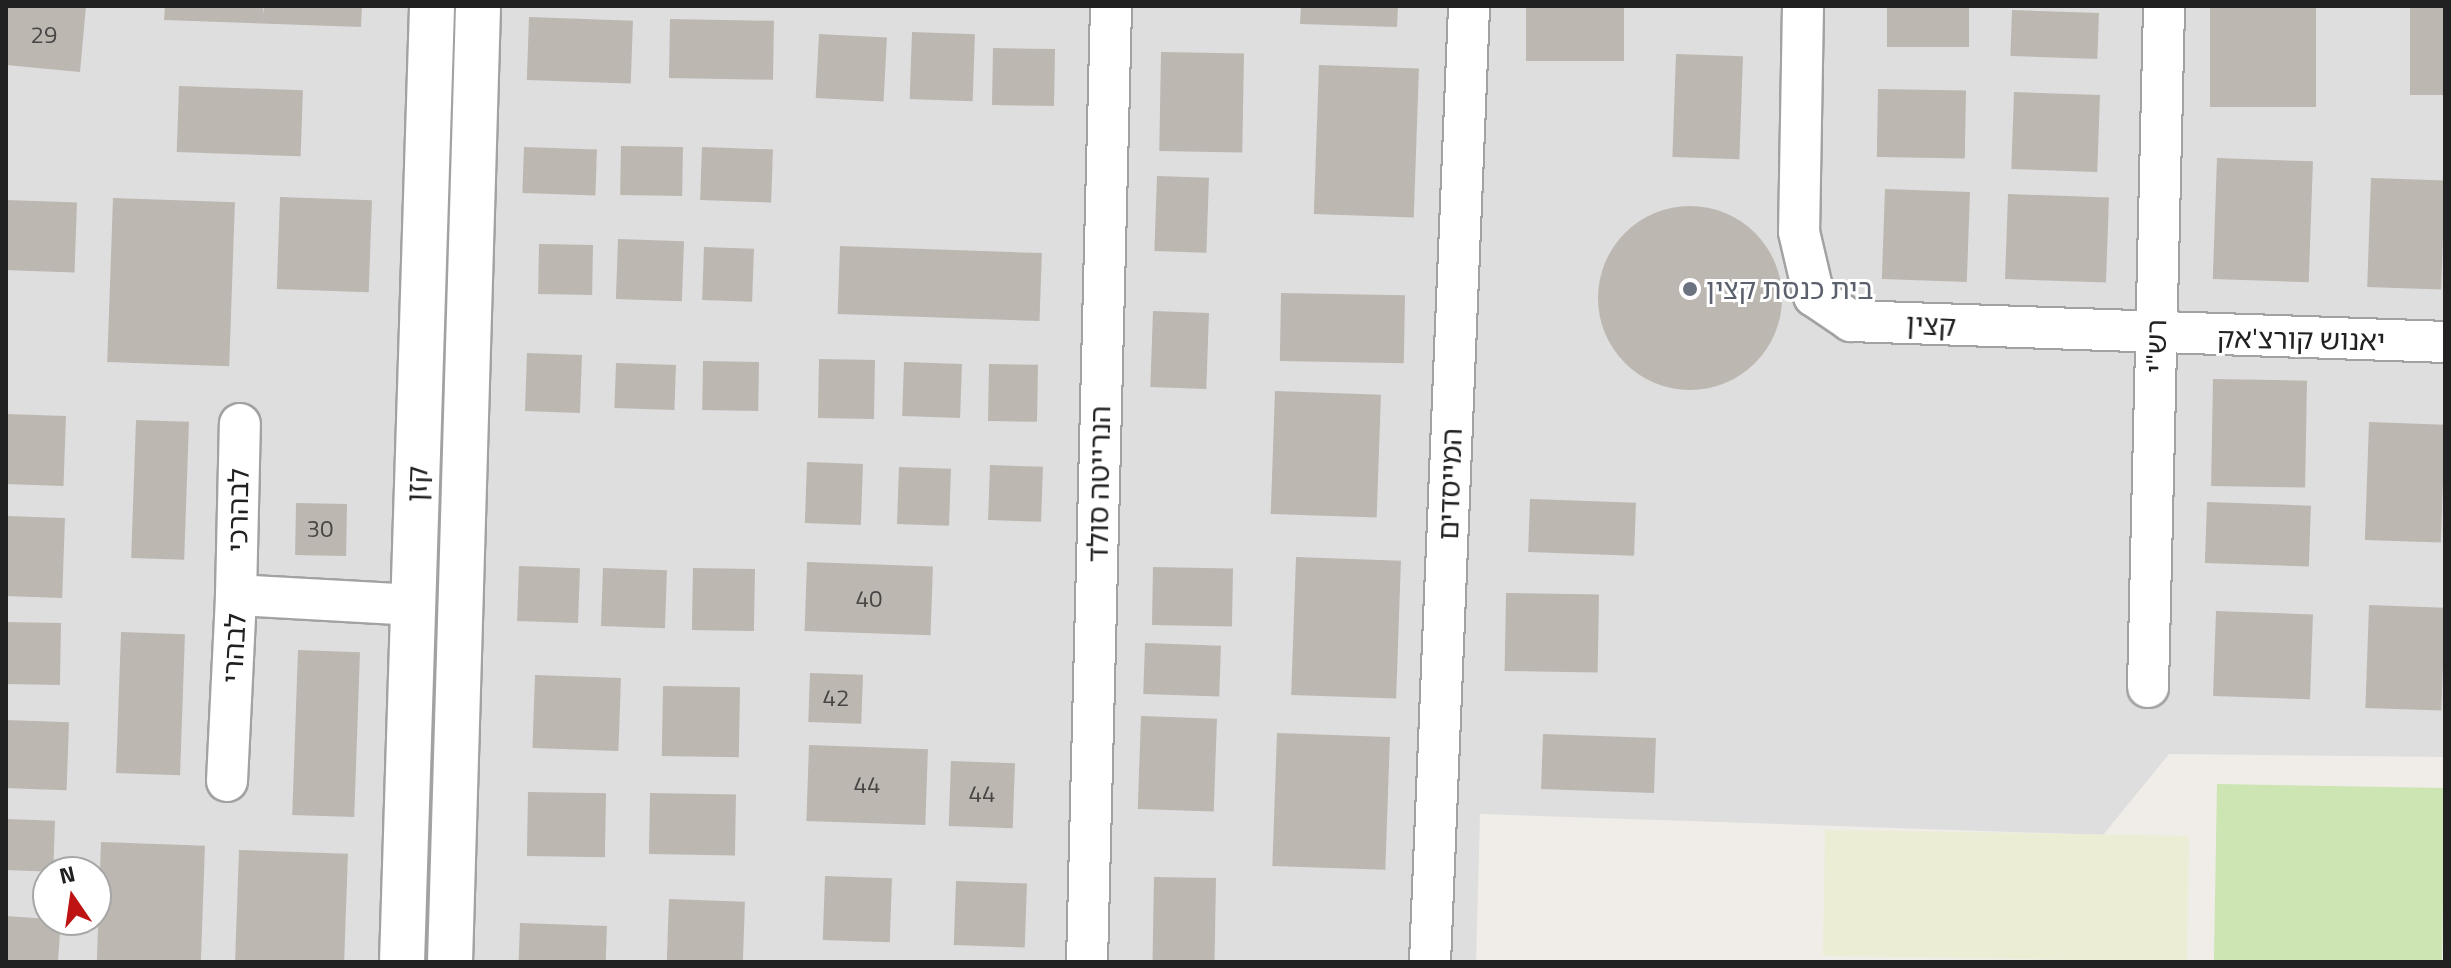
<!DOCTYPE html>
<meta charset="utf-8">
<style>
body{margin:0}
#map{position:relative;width:2451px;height:968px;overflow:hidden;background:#f0ede8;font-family:"Titillium Web","Noto Sans Hebrew",sans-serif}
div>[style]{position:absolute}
.residential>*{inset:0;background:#dedede}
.farmland>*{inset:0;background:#ebedd5;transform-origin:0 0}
.grass>*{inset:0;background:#cce5b3;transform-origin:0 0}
.building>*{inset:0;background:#bdb7b1;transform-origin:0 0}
.round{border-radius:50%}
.roads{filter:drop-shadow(2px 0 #a2a2a2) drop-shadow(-2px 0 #a2a2a2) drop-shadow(0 2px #a2a2a2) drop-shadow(0 -2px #a2a2a2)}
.minor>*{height:40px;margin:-20px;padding:0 20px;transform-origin:20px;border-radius:20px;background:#fff}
.tertiary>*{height:44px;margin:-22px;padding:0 22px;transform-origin:22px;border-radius:22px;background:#fff}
.dots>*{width:22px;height:22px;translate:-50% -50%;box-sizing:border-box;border:4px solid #fff;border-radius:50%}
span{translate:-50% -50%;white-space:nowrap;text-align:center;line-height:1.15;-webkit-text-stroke:6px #fff;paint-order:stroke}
.number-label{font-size:24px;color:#484645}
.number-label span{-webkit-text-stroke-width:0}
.worship-label{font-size:28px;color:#5b616d}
.left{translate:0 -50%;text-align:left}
.street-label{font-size:28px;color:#212121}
.frame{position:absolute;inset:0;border:8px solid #212121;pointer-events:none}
.north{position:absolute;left:32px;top:856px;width:80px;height:80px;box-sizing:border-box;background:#fff;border:2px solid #a6a6a6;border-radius:50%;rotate:347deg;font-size:22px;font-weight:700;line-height:32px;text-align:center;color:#212121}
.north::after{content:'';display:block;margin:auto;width:28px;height:36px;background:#be1313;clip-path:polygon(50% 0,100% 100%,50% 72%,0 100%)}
</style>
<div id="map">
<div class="residential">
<i style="clip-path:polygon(evenodd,6px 6px,2445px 6px,2445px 757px,2169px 754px,2103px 835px,1480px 814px,1476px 962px,6px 962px,6px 6px,48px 872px,96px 872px,96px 920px,48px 920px,48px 872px)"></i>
</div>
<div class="farmland">
<i style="left:2189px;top:836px;width:126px;height:364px;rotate:91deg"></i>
</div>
<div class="grass">
<i style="left:2217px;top:784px;width:228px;height:178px;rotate:1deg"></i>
</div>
<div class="building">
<i style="clip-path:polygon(6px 6px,86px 6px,80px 72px,6px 65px)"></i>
<i style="clip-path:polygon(165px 6px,263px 6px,264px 15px,264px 6px,362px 6px,361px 27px,164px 20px)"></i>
<i style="clip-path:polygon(1301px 6px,1398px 6px,1397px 27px,1300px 24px)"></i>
<i style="left:1526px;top:6px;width:98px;height:55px"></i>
<i style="left:1887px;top:6px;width:82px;height:41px"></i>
<i style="left:2210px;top:6px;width:106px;height:101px"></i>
<i style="left:2410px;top:6px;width:35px;height:89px"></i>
<i style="left:2012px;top:10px;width:87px;height:46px;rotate:2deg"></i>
<i style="left:529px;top:17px;width:104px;height:63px;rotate:2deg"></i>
<i style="left:670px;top:19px;width:104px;height:59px;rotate:1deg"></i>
<i style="left:912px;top:32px;width:63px;height:67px;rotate:2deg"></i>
<i style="left:819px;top:34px;width:68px;height:64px;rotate:3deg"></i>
<i style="left:993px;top:48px;width:62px;height:57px;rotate:1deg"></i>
<i style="left:1161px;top:52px;width:83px;height:99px;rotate:1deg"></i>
<i style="left:1676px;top:54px;width:67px;height:103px;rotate:2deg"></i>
<i style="left:1319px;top:65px;width:100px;height:149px;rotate:2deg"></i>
<i style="left:179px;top:86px;width:124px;height:66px;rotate:2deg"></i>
<i style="left:1878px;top:89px;width:88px;height:68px;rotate:1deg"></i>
<i style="left:2014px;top:92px;width:86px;height:77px;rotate:2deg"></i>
<i style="left:621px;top:146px;width:62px;height:49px;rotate:1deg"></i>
<i style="left:524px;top:147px;width:73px;height:46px;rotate:2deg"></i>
<i style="left:702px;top:147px;width:71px;height:53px;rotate:2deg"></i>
<i style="left:2217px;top:158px;width:96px;height:121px;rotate:2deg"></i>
<i style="left:1157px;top:176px;width:52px;height:75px;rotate:2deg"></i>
<i style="left:2371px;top:178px;width:74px;height:109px;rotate:2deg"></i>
<i style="left:1885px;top:189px;width:85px;height:90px;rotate:2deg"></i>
<i style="left:2008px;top:194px;width:101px;height:85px;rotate:2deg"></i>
<i style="left:280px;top:197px;width:92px;height:92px;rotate:2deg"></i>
<i style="left:113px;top:198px;width:122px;height:164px;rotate:2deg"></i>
<i style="left:6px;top:200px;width:71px;height:70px;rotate:2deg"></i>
<i class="round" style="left:1598px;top:206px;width:184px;height:184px"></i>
<i style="left:618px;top:239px;width:66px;height:60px;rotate:2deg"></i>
<i style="left:539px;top:244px;width:54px;height:50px;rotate:1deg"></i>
<i style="left:840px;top:246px;width:202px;height:68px;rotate:2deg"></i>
<i style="left:704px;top:247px;width:50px;height:53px;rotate:2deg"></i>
<i style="left:1281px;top:293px;width:124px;height:68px;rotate:1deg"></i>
<i style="left:1153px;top:311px;width:56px;height:76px;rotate:2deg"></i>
<i style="left:527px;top:353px;width:55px;height:58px;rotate:2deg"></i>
<i style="left:819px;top:359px;width:56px;height:59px;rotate:1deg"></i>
<i style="left:703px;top:361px;width:56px;height:49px;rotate:1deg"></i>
<i style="left:904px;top:362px;width:58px;height:54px;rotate:2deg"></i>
<i style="left:616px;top:363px;width:60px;height:45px;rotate:2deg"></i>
<i style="left:989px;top:364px;width:49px;height:57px;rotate:1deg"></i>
<i style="left:2213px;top:379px;width:94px;height:107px;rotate:1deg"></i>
<i style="left:1275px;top:391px;width:106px;height:123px;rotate:2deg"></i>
<i style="left:6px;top:414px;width:60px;height:70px;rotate:2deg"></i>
<i style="left:136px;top:420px;width:53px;height:138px;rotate:2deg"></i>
<i style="left:2369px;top:422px;width:76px;height:118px;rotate:2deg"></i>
<i style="left:807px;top:462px;width:56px;height:61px;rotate:2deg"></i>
<i style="left:990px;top:465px;width:53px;height:55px;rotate:2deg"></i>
<i style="left:899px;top:467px;width:52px;height:57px;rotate:2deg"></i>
<i style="left:1530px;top:499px;width:106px;height:53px;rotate:2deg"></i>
<i style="left:2207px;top:502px;width:104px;height:61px;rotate:2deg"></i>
<i style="left:296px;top:503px;width:51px;height:52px;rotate:1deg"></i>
<i style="left:6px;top:516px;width:59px;height:80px;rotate:2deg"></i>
<i style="left:1296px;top:557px;width:105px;height:138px;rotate:2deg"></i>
<i style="left:807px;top:562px;width:126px;height:69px;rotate:2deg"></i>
<i style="left:519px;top:566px;width:61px;height:55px;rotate:2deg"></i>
<i style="left:1153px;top:567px;width:80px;height:58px;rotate:1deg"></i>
<i style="left:603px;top:568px;width:64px;height:58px;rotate:2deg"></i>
<i style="left:693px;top:568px;width:62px;height:62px;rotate:1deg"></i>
<i style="left:1506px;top:593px;width:93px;height:78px;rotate:1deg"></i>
<i style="left:2369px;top:605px;width:76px;height:103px;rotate:2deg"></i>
<i style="left:2216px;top:611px;width:97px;height:85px;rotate:2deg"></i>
<i style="left:6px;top:622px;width:55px;height:62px;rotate:1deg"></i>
<i style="left:121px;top:632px;width:64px;height:141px;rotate:2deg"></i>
<i style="left:1145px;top:643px;width:76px;height:51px;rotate:2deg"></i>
<i style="left:298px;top:650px;width:62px;height:165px;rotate:2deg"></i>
<i style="left:810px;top:673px;width:53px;height:49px;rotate:2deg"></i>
<i style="left:535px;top:675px;width:86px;height:73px;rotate:2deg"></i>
<i style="left:663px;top:686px;width:77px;height:70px;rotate:1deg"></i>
<i style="left:1141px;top:716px;width:76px;height:93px;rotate:2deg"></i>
<i style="left:6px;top:720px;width:63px;height:68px;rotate:2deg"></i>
<i style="left:1277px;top:733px;width:113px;height:133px;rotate:2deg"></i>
<i style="left:1543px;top:734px;width:113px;height:55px;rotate:2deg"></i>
<i style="left:809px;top:745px;width:119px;height:76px;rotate:2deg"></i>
<i style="left:951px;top:761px;width:64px;height:65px;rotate:2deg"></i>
<i style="left:528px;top:792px;width:78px;height:64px;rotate:1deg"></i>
<i style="left:650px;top:793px;width:86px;height:61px;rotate:1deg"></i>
<i style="left:6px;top:819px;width:49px;height:51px;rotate:2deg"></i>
<i style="left:101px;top:842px;width:104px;height:119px;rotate:2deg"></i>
<i style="left:239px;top:850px;width:109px;height:112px;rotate:2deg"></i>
<i style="left:825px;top:876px;width:67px;height:64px;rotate:2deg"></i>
<i style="left:1154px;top:877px;width:62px;height:85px;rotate:1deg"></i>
<i style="left:956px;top:881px;width:71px;height:64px;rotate:2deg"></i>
<i style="left:669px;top:899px;width:76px;height:63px;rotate:2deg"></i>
<i style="left:6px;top:916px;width:55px;height:46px;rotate:4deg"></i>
<i style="left:520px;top:923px;width:87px;height:39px;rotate:2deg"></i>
</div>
<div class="roads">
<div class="minor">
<i style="left:1803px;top:6px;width:226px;rotate:91deg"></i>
<i style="left:1799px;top:232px;width:66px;rotate:76.8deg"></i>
<i style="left:1814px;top:296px;width:45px;rotate:34deg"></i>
<i style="left:1851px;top:321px;width:594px;rotate:2.02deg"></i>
<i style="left:236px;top:595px;width:171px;rotate:-88.7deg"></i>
<i style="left:2148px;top:687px;width:681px;rotate:-88.65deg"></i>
<i style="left:227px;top:781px;width:186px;rotate:-87.2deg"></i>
<i style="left:236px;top:595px;width:177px;rotate:3.2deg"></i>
<i style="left:1087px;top:962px;width:956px;rotate:-88.56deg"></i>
<i style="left:1430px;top:962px;width:957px;rotate:-87.66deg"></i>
</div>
<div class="tertiary">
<i style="left:402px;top:962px;width:956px;rotate:-88.2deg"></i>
<i style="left:450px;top:962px;width:956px;rotate:-88.32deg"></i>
</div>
</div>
<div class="dots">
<i style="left:1690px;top:289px;background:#6b7280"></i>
</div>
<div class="number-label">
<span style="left:44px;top:35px">29</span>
<span style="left:320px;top:529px">30</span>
<span style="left:869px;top:599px">40</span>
<span style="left:836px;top:698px">42</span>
<span style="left:867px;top:785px">44</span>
<span style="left:982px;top:794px">44</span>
</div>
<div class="worship-label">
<span class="left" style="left:1706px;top:289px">בית כנסת קצין</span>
</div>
<div class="street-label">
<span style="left:1931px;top:325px;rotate:3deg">קצין</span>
<span style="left:2301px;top:339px;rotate:1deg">יאנוש קורצ'אק</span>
<span style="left:2156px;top:346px;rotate:-89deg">רש"י</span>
<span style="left:417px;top:484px;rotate:-88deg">קזן</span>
<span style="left:1099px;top:484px;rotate:-89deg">הנרייטה סולד</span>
<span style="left:1450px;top:484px;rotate:-88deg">המייסדים</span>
<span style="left:238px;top:510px;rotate:-89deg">לבהרכי</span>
<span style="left:234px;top:648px;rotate:-87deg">לבהרי</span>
</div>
<div class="frame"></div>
<div class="north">N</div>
</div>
